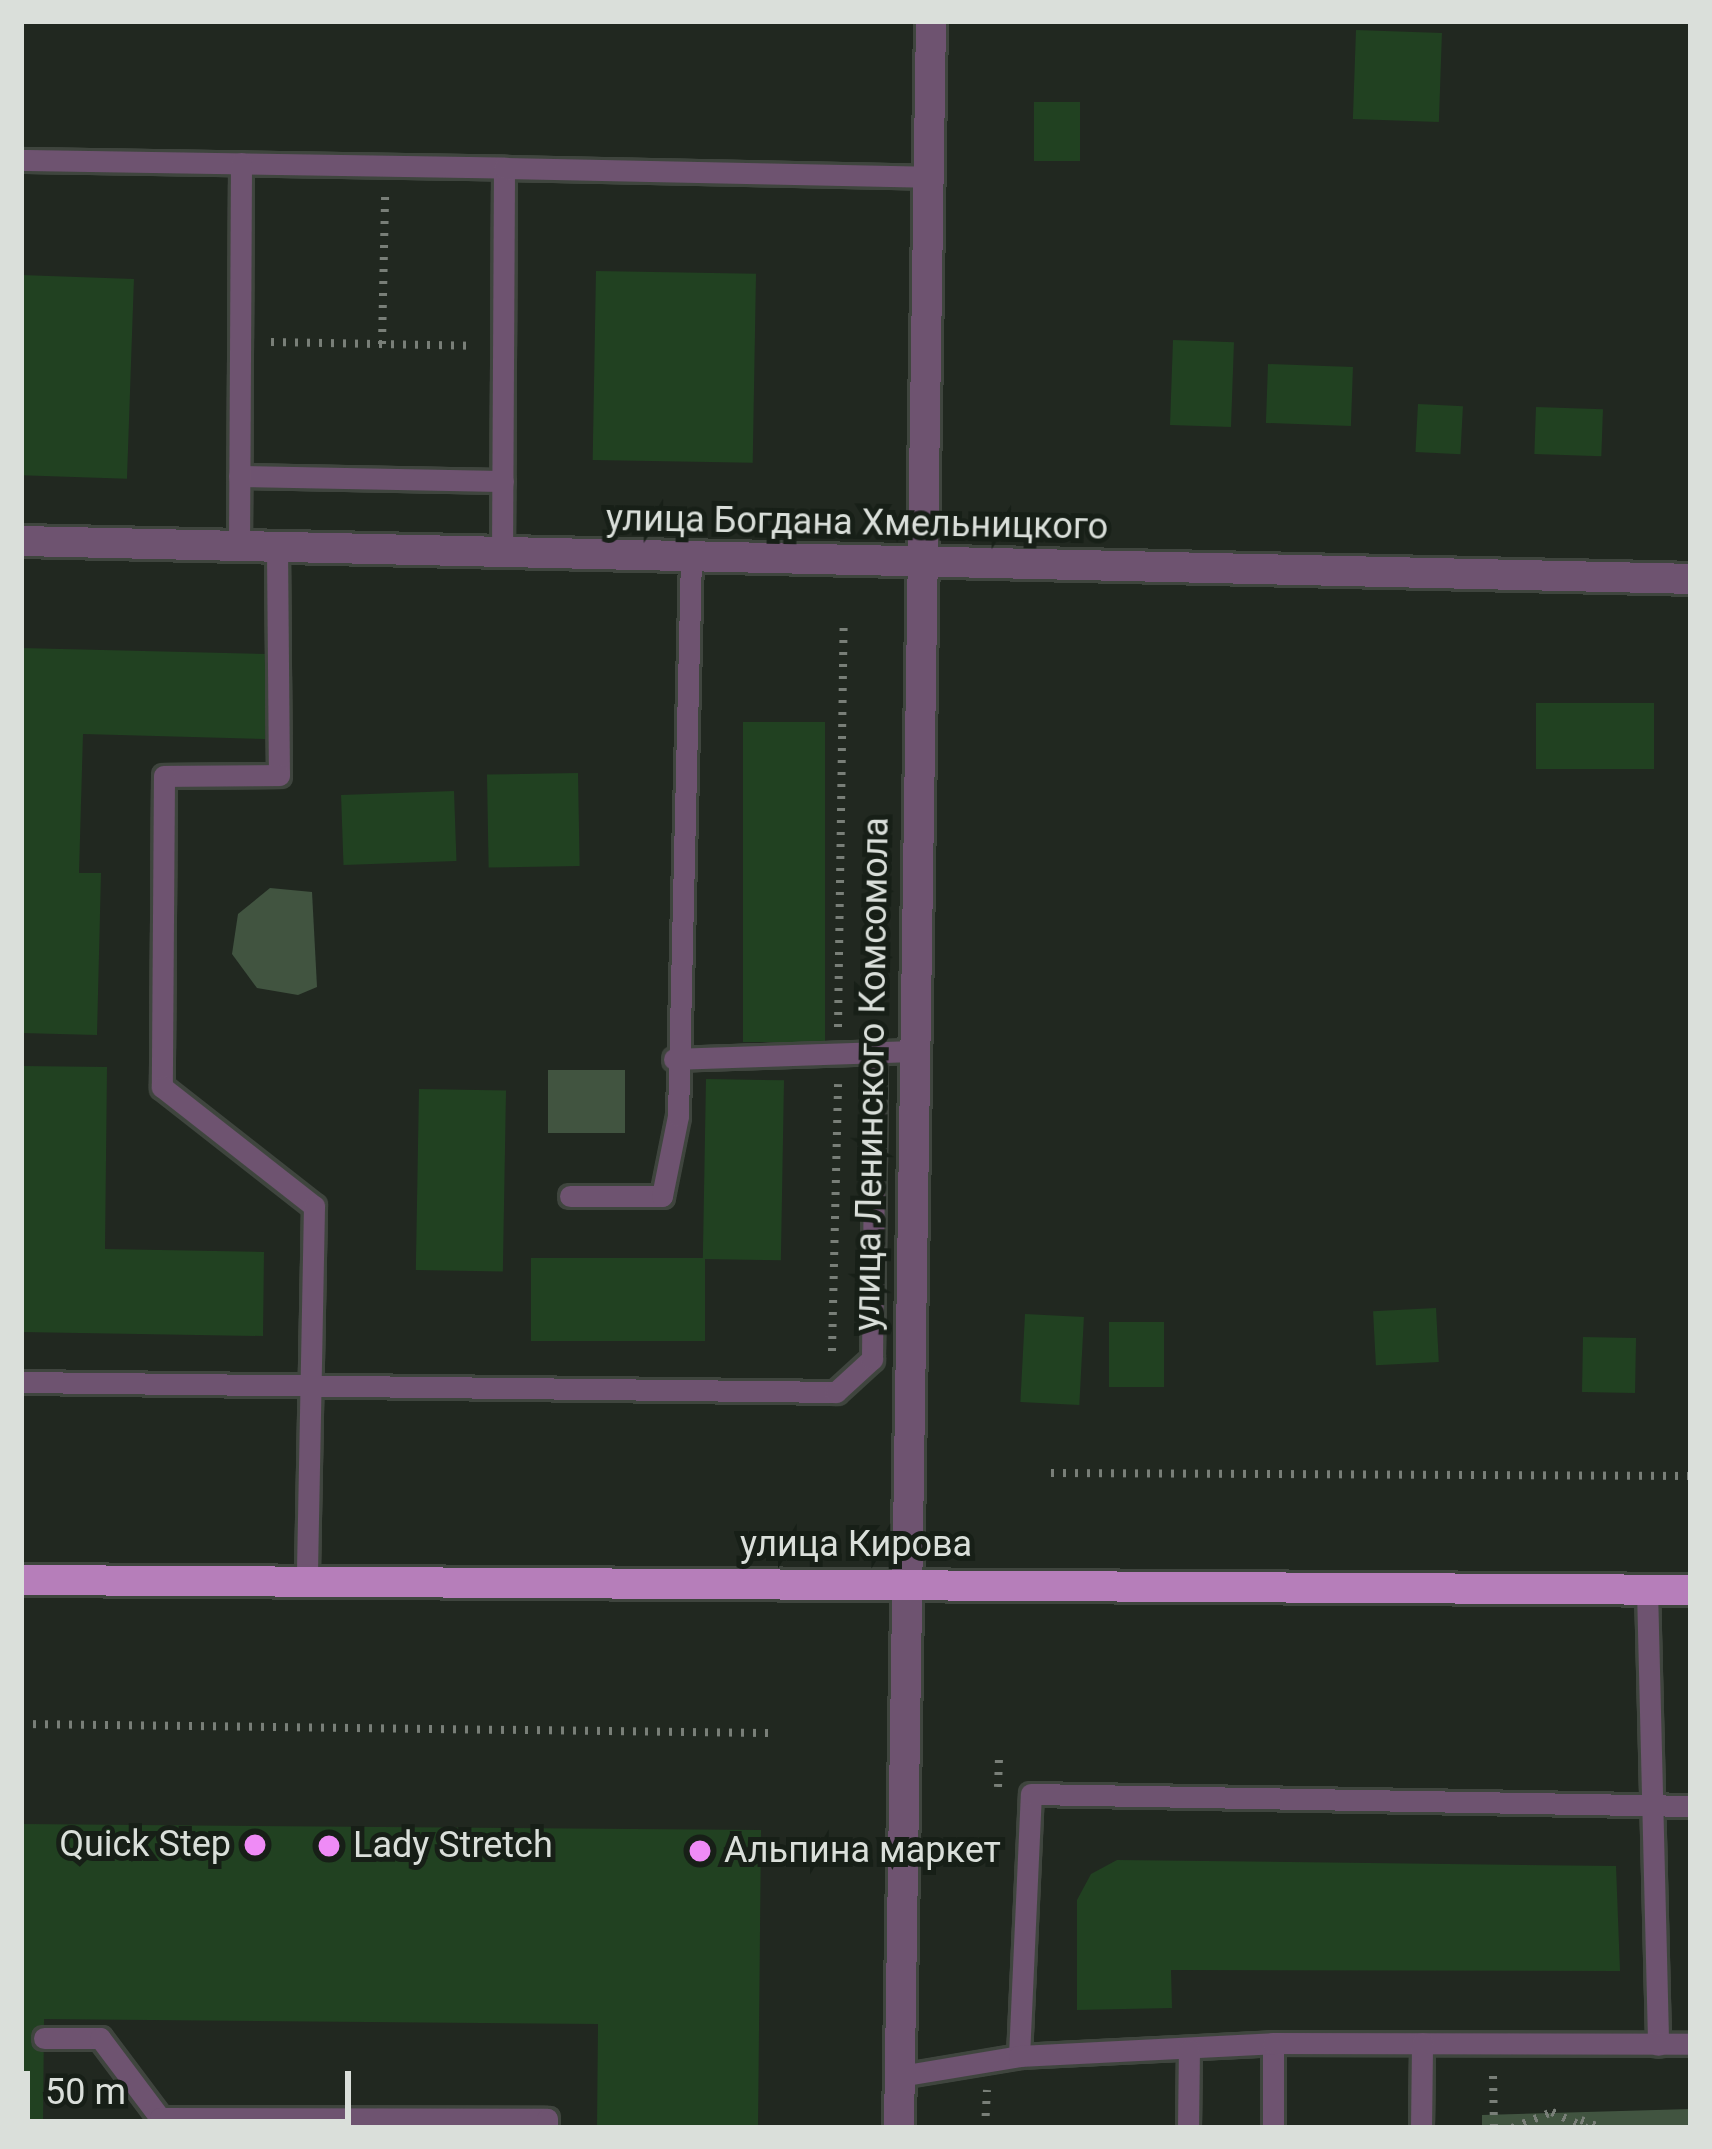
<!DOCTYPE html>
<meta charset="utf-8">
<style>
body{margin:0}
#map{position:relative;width:1712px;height:2149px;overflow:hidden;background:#212820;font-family:Roboto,sans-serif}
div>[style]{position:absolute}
.green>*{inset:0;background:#415440;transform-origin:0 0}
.building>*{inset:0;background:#214121;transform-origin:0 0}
.path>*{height:8px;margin-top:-4px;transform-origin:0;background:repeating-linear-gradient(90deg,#797f78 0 3px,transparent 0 12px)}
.roads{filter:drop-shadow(3px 0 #3f453e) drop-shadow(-3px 0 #3f453e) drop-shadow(0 3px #3f453e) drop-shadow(0 -3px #3f453e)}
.lane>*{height:21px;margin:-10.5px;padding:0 10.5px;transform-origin:10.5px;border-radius:10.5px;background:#6e5370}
.street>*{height:30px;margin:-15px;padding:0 15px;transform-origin:15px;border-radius:15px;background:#6e5370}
.primary>*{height:30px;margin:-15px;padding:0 15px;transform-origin:15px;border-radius:15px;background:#b67eba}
.dots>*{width:33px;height:33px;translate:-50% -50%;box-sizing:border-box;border:6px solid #171f17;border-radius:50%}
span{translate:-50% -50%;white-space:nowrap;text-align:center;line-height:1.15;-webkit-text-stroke:10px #171f17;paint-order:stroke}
.street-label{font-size:36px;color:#dadfda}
.poi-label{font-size:36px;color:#dadfda}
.right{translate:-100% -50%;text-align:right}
.left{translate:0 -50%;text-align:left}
.frame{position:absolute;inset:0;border:24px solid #dadfda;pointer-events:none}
.scale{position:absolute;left:24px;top:2071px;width:327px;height:54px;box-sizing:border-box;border:6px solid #dadfda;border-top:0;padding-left:15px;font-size:36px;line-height:42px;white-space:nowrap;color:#dadfda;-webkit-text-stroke:9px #171f17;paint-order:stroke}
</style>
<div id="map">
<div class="green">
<i style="clip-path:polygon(270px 888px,312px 892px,317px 987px,298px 995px,257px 988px,232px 954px,238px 914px)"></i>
<i style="left:548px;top:1070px;width:77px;height:63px"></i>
<i style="clip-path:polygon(1691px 2109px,1691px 2128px,1482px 2128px,1482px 2115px)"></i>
</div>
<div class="building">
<i style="left:1356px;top:30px;width:86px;height:89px;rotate:2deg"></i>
<i style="left:1080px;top:102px;width:59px;height:46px;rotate:90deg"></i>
<i style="left:596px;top:271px;width:160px;height:189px;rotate:1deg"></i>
<i style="left:21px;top:275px;width:113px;height:200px;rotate:2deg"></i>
<i style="left:1173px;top:340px;width:61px;height:85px;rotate:2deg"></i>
<i style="left:1268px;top:364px;width:85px;height:59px;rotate:2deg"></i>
<i style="left:1418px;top:404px;width:45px;height:48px;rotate:3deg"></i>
<i style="left:1536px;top:407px;width:67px;height:47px;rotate:2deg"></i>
<i style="clip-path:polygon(21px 648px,267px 654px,265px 739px,83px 734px,79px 873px,101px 873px,97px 1035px,21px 1033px)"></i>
<i style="left:1536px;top:703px;width:118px;height:66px"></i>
<i style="left:743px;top:722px;width:82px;height:320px"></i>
<i style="left:578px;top:773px;width:93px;height:91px;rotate:89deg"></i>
<i style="left:454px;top:791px;width:70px;height:113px;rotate:88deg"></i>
<i style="clip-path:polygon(22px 1066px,107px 1067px,105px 1249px,264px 1252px,263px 1336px,21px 1332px)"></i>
<i style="left:706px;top:1079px;width:78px;height:180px;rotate:1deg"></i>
<i style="left:419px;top:1089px;width:87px;height:181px;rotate:1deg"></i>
<i style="left:531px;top:1258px;width:174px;height:83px"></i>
<i style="left:1436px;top:1308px;width:54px;height:63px;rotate:87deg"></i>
<i style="left:1025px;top:1314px;width:59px;height:88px;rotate:3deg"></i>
<i style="left:1109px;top:1322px;width:55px;height:65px"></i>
<i style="left:1583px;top:1337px;width:53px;height:55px;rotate:1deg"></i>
<i style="clip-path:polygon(21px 1824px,761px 1830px,758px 2128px,597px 2128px,598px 2024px,44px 2019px,43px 2128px,21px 2128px)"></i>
<i style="clip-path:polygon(1117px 1860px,1616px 1866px,1620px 1971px,1171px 1970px,1172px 2008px,1077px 2010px,1077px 1900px,1091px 1874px)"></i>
</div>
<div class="path">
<i style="left:271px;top:342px;width:201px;rotate:1.1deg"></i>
<i style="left:382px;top:344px;width:148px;rotate:-88.8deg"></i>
<i style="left:838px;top:1027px;width:407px;rotate:-89.2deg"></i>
<i style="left:832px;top:1351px;width:267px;rotate:-88.7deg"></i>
<i style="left:1051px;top:1473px;width:640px;rotate:0.27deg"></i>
<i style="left:21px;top:1724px;width:748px;rotate:0.69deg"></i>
<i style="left:998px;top:1787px;width:29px;rotate:-88deg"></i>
<i style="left:1493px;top:2076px;width:52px;rotate:88.9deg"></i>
<i style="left:1581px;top:2120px;width:22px;rotate:21deg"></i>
<i style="left:985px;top:2128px;width:38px;rotate:-87deg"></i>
<i style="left:1512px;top:2128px;width:43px;rotate:-21.8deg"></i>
<i style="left:1552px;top:2112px;width:38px;rotate:25deg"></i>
</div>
<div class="roads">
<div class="lane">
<i style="left:21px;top:160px;width:483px;rotate:0.9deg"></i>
<i style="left:239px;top:476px;width:264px;rotate:1.1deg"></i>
<i style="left:239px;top:548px;width:385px;rotate:-89.7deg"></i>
<i style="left:277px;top:550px;width:225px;rotate:89.5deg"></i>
<i style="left:279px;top:775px;width:115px;rotate:179.5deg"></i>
<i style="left:164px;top:776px;width:311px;rotate:90.4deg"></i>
<i style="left:162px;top:1087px;width:193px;rotate:38.1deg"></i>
<i style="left:314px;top:1206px;width:377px;rotate:91.1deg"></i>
<i style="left:502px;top:555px;width:387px;rotate:-89.7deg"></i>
<i style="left:504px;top:168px;width:424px;rotate:1.2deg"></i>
<i style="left:674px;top:1059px;width:237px;rotate:-1.9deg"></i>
<i style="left:570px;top:1196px;width:92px"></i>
<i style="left:662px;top:1196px;width:82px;rotate:-78.7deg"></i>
<i style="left:678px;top:1116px;width:559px;rotate:-88.67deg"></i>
<i style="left:21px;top:1382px;width:815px;rotate:0.7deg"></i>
<i style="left:836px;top:1392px;width:49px;rotate:-42.5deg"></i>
<i style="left:872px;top:1359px;width:308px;rotate:-89.4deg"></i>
<i style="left:1647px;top:1589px;width:456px;rotate:88.6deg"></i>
<i style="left:44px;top:2038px;width:56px"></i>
<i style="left:100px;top:2038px;width:100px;rotate:53.1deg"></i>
<i style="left:1273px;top:2043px;width:85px;rotate:90deg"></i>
<i style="left:1019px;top:2056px;width:262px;rotate:-87.4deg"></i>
<i style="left:1031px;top:1794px;width:660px;rotate:1.04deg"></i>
<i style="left:900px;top:2076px;width:121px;rotate:-9.5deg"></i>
<i style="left:1019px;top:2056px;width:254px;rotate:-2.9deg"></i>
<i style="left:1273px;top:2043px;width:418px;rotate:0.1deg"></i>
<i style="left:160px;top:2128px;width:10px;rotate:-90deg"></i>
<i style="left:160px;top:2118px;width:387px;rotate:0.1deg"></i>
<i style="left:547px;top:2119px;width:9px;rotate:90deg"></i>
<i style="left:1188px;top:2128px;width:78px;rotate:-89.3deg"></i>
<i style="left:1421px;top:2128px;width:85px;rotate:-89.3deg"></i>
</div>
<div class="street">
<i style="left:21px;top:541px;width:1670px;rotate:1.3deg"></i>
<i style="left:899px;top:2128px;width:2107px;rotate:-89.13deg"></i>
</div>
<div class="primary">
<i style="left:21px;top:1580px;width:1670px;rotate:0.34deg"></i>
</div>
</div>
<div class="dots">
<i style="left:255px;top:1845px;background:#ef8bf6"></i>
<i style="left:329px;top:1846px;background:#ef8bf6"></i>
<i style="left:700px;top:1851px;background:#ef8bf6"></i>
</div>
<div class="street-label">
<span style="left:857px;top:523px;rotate:1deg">улица Богдана Хмельницкого</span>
<span style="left:872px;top:1074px;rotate:-89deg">улица Ленинского Комсомола</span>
<span style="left:856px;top:1545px">улица Кирова</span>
</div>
<div class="poi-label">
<span class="right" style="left:231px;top:1845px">Quick Step</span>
<span class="left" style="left:353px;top:1846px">Lady Stretch</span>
<span class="left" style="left:724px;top:1851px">Альпина маркет</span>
</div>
<div class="frame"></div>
<div class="scale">50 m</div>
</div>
